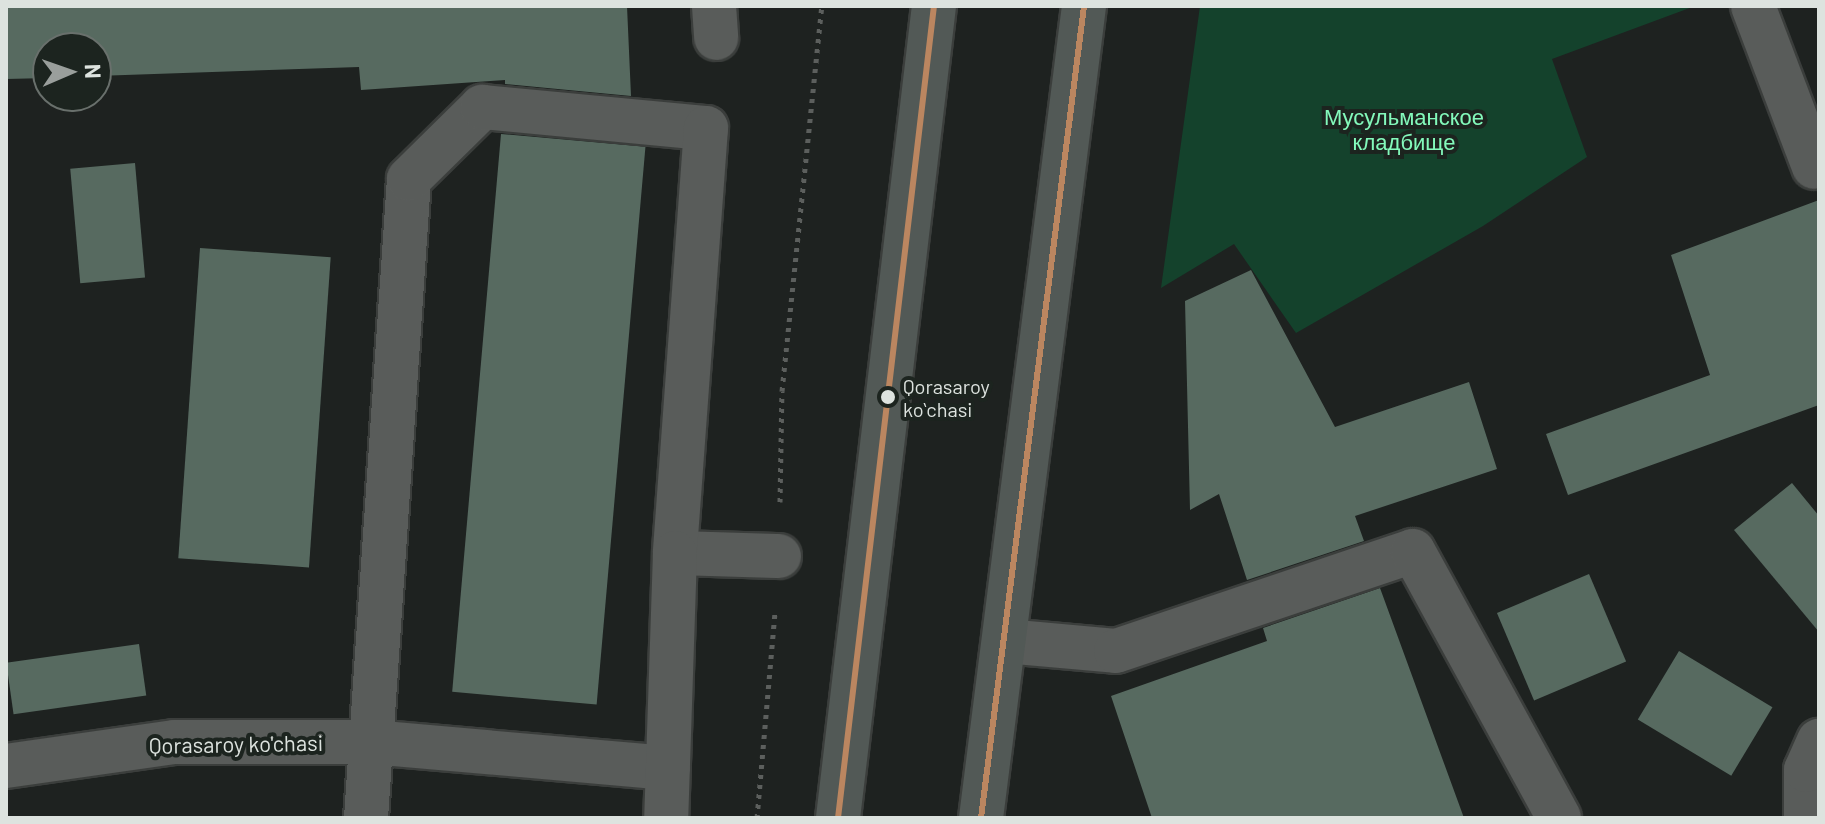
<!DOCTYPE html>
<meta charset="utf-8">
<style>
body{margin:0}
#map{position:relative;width:1825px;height:824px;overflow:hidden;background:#1e2220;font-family:Barlow,sans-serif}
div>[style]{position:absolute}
.green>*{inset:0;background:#14422c}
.building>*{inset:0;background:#576a60;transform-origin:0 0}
.path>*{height:5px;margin-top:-2.5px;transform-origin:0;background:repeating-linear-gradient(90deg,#5c5f5d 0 4px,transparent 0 10px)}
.roads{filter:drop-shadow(2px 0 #3b3e3c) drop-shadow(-2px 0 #3b3e3c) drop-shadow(0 2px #3b3e3c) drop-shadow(0 -2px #3b3e3c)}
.minor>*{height:44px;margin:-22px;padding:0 22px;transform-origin:22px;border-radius:22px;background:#595c5a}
.major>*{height:44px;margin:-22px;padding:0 22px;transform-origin:22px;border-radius:22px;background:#525956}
.bus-1>*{height:6px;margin:-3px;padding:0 3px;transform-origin:3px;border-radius:3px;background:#bb8660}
.dots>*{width:22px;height:22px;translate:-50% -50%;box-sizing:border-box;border:4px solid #1c241f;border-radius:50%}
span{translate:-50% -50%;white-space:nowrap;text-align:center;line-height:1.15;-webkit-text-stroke:8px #1c241f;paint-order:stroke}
.bus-label{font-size:20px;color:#dde3df}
.left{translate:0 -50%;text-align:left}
.park-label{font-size:22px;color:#83f9bb}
.street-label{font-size:22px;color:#dde3df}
.frame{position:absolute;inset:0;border:8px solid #dde3df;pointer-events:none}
.north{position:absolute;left:32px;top:32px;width:80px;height:80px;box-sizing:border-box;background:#1c241f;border:2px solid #69706c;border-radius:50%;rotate:88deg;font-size:22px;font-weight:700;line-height:32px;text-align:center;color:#dde3df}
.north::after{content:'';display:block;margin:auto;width:28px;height:36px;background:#9a9f9c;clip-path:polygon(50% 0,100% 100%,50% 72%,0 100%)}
</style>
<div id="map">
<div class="green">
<i style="clip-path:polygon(1200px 6px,1695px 6px,1552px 59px,1587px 157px,1483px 226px,1296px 333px,1234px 244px,1161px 288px)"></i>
</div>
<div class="building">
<i style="clip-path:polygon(6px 6px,627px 6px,631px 96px,505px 84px,505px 80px,361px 90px,359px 67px,96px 76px,96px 48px,48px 48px,48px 78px,6px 79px)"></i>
<i style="left:501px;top:134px;width:145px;height:560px;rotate:5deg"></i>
<i style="left:135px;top:163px;width:115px;height:65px;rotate:85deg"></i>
<i style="clip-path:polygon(1819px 200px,1819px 405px,1568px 495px,1546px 434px,1710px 375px,1671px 255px)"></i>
<i style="left:200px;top:248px;width:131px;height:311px;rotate:4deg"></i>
<i style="clip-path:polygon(1251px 270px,1335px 427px,1469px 382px,1497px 469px,1355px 516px,1364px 541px,1247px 580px,1219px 494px,1190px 510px,1185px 301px)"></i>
<i style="clip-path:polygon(1792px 483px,1819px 516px,1819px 632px,1734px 530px)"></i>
<i style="left:1589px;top:574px;width:95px;height:100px;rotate:67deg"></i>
<i style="clip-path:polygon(1380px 588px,1464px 818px,1152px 818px,1111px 696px,1267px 641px,1263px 628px)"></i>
<i style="left:139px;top:644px;width:52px;height:134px;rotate:82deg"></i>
<i style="left:1679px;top:651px;width:109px;height:80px;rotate:31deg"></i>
</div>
<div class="path">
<i style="left:780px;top:502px;width:111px;rotate:-89deg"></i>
<i style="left:782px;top:391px;width:387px;rotate:-84.1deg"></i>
<i style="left:757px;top:818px;width:207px;rotate:-85deg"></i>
</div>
<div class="roads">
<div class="minor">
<i style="left:714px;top:6px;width:32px;rotate:86deg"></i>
<i style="left:1753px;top:6px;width:172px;rotate:69.2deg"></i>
<i style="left:675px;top:553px;width:104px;rotate:1.7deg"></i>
<i style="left:1005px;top:641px;width:111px;rotate:5.1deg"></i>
<i style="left:1116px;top:651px;width:313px;rotate:-18.6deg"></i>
<i style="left:1413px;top:551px;width:304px;rotate:61.3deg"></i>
<i style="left:6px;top:766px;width:170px;rotate:-8.1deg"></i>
<i style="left:174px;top:742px;width:197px"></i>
<i style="left:371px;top:742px;width:298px;rotate:5deg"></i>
<i style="left:366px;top:818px;width:640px;rotate:-86.15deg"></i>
<i style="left:409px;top:179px;width:103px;rotate:-44.6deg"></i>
<i style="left:482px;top:107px;width:225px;rotate:5.4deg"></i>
<i style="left:706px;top:128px;width:426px;rotate:94.2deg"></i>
<i style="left:675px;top:553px;width:265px;rotate:91.9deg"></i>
<i style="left:1806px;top:818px;width:48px;rotate:-90deg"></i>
<i style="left:1806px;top:770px;width:32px;rotate:-66deg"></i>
</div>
<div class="major">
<i style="left:838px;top:818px;width:818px;rotate:-83.26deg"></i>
<i style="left:981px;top:818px;width:819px;rotate:-82.77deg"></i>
</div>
</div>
<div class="bus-1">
<i style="left:838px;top:818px;width:818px;rotate:-83.26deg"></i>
<i style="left:981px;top:818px;width:819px;rotate:-82.77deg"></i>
</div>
<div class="dots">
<i style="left:888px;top:397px;background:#dde3df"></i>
</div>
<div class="bus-label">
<span class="left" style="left:903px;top:398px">Qorasaroy<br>koʻchasi</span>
</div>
<div class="park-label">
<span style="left:1404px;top:129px">Мусульманское<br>кладбище</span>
</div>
<div class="street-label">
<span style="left:236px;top:744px;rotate:-1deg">Qorasaroy ko'chasi</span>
</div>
<div class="frame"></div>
<div class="north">N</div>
</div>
